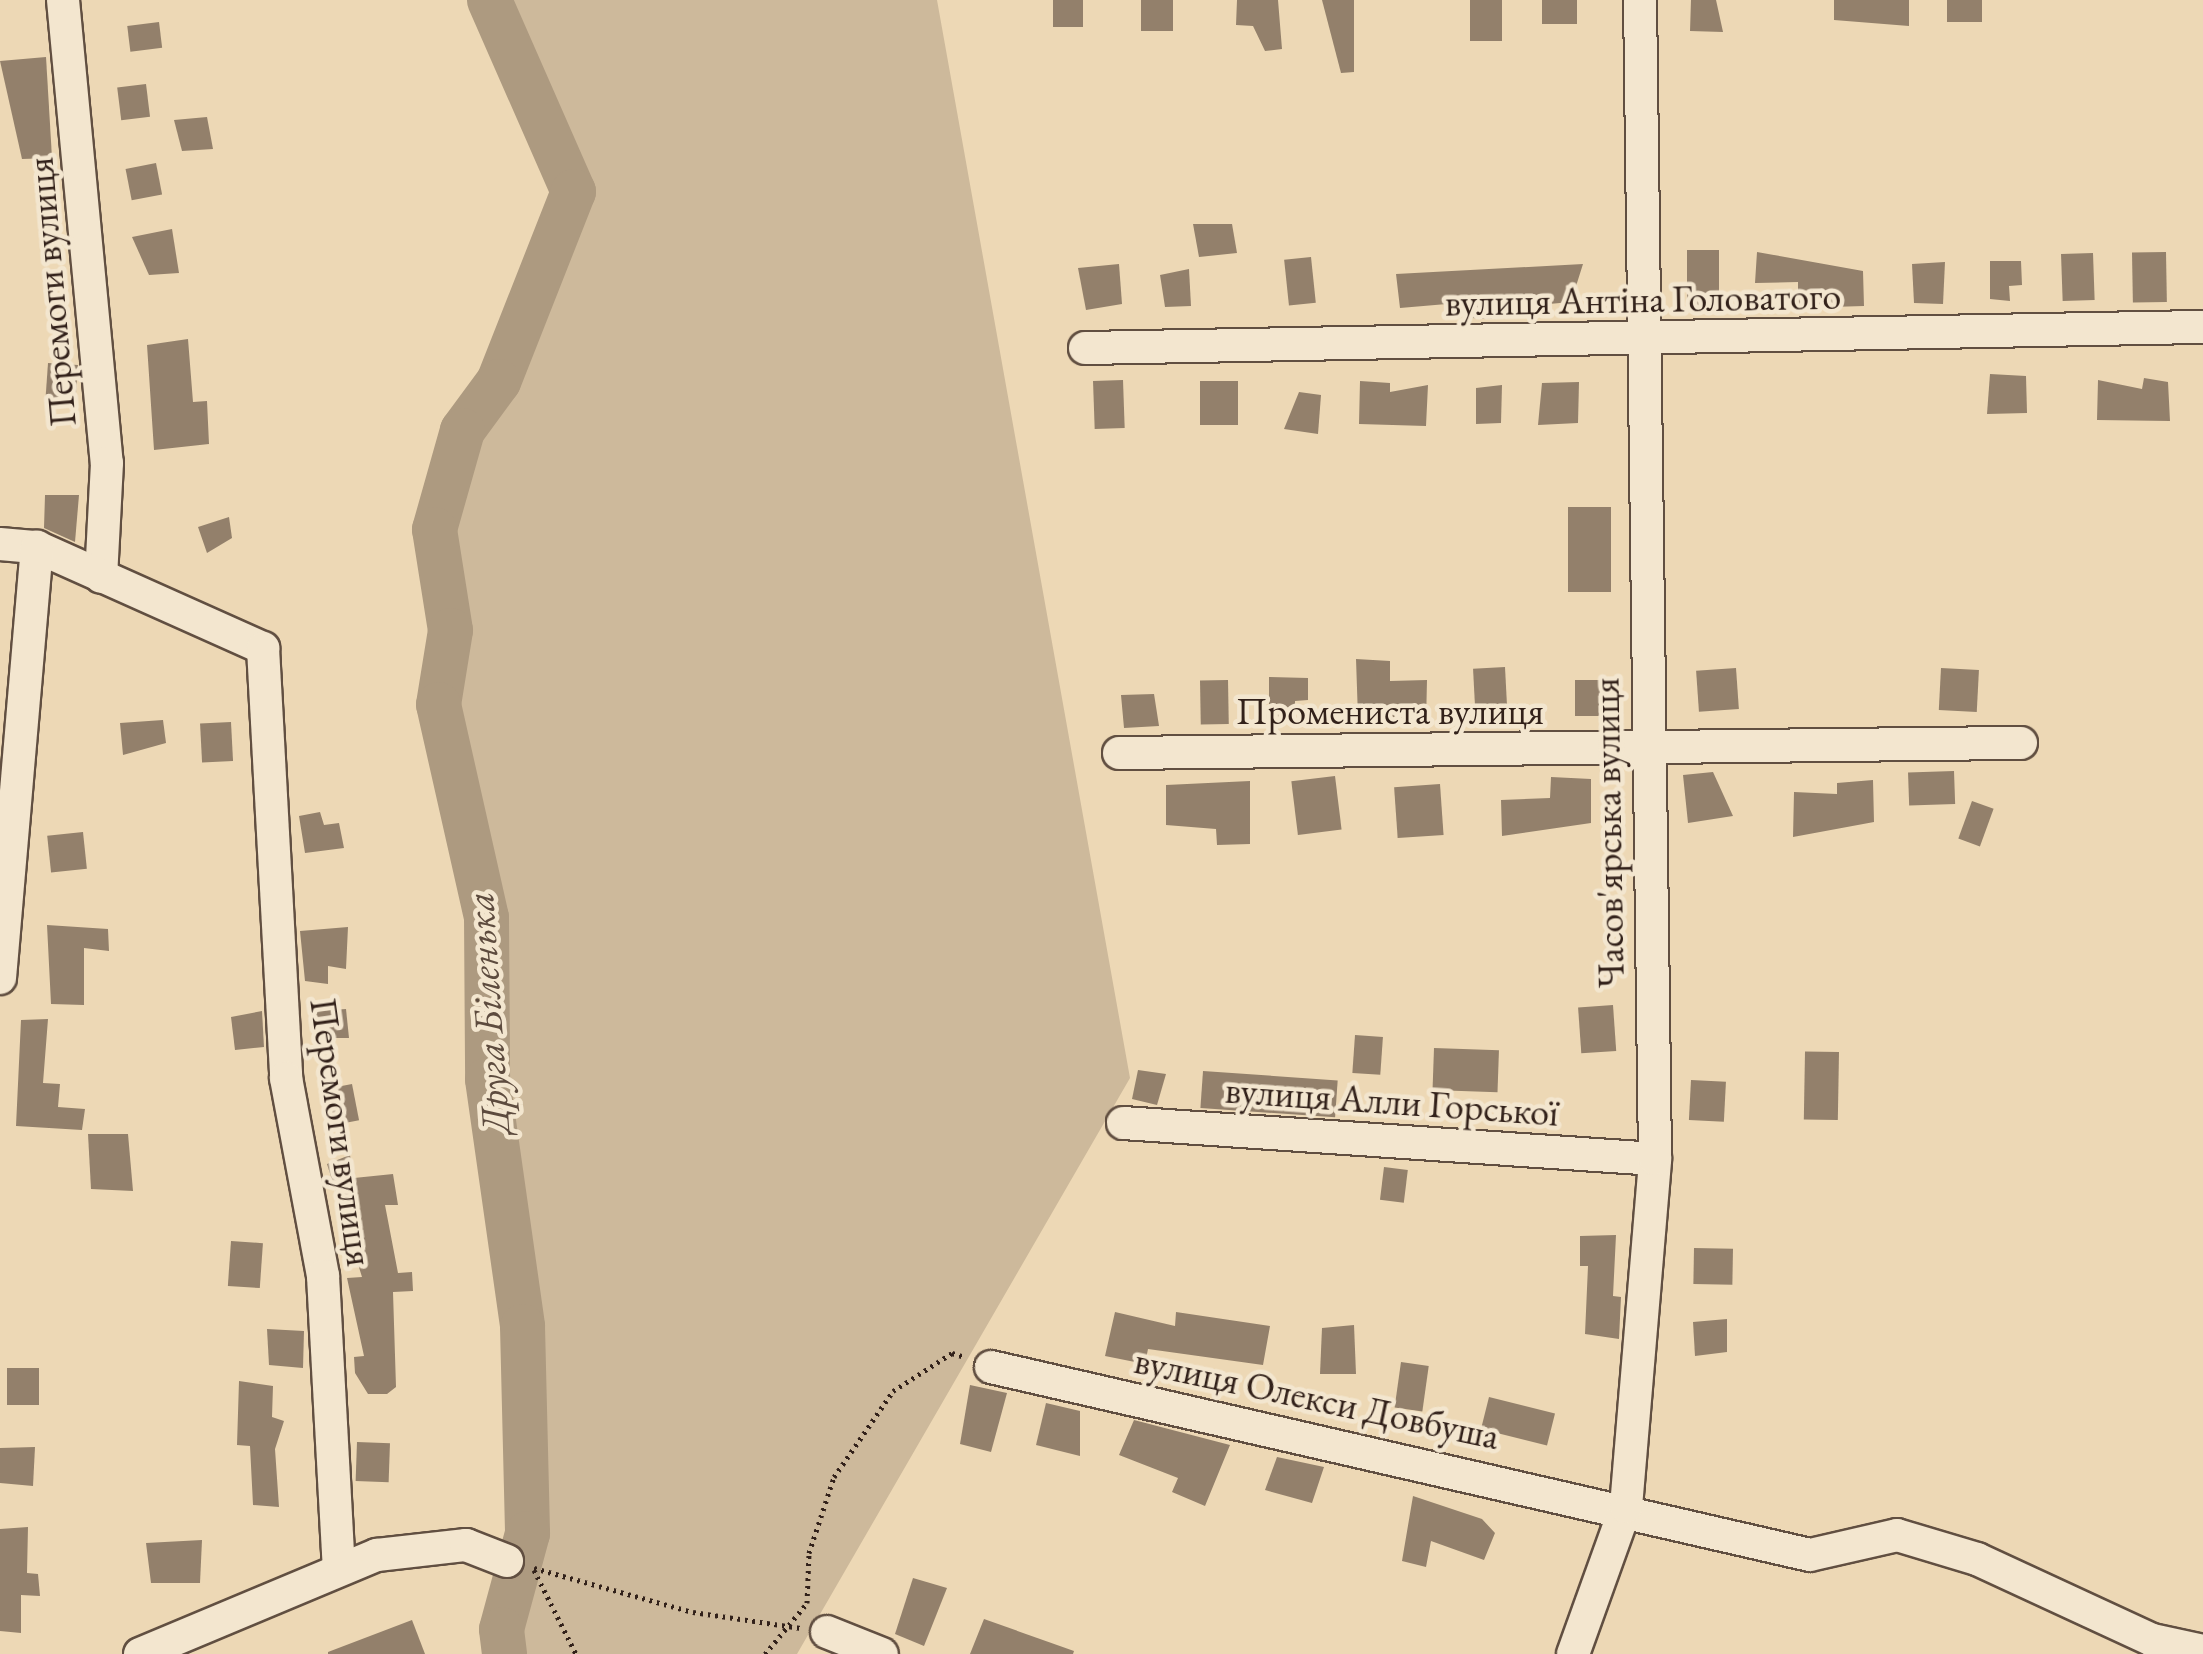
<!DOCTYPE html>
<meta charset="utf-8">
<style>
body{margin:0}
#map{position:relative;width:2203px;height:1654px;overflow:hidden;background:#edd8b5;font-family:"EB Garamond",serif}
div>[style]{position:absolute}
.green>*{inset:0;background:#cdb99b}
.river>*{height:45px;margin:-22.5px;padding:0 22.5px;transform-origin:22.5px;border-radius:22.5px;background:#ad9a80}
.building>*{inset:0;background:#93806b;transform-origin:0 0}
.path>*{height:5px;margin-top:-2.5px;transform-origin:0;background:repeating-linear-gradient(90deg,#32211a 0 2.5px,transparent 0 7.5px)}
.roads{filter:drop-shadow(2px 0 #614f41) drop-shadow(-2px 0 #614f41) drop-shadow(0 2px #614f41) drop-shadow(0 -2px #614f41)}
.minor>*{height:32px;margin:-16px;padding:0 16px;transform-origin:16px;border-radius:16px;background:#f3e6cf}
span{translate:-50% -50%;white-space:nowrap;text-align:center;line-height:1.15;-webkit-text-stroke:9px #f3e6cf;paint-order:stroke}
.street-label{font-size:38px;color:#32211a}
.water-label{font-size:40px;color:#5d4b3e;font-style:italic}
</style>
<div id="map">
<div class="green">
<i style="clip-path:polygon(489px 0,937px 0,1130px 1078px,797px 1654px,504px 1654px,501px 1629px,527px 1533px,522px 1326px,487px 1079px,486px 917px,438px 704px,450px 630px,434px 529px,462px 430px,498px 381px,573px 191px)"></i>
</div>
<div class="river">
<i style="left:489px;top:0;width:209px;rotate:66.3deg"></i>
<i style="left:573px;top:191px;width:204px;rotate:111.5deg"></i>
<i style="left:498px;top:381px;width:61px;rotate:126.3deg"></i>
<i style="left:462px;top:430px;width:103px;rotate:105.8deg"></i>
<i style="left:434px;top:529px;width:102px;rotate:81deg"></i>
<i style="left:450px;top:630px;width:75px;rotate:99.2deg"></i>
<i style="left:438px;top:704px;width:218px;rotate:77.3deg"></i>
<i style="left:486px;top:917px;width:162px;rotate:89.6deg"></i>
<i style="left:487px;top:1079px;width:249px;rotate:81.9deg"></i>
<i style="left:522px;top:1326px;width:207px;rotate:88.6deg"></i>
<i style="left:527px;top:1533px;width:99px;rotate:105.2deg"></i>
<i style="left:501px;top:1629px;width:25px;rotate:83deg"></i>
</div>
<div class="building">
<i style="left:1053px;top:0;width:30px;height:27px"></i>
<i style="left:1141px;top:0;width:32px;height:31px"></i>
<i style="clip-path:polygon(1237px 0,1278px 0,1282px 49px,1265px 51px,1253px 26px,1236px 25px)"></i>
<i style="clip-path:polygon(1322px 0,1354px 0,1354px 72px,1341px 73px)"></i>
<i style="left:1470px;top:0;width:32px;height:41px"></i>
<i style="left:1542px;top:0;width:35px;height:24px"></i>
<i style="clip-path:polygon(1691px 0,1716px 0,1723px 32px,1690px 31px)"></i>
<i style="clip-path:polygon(1834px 0,1909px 0,1909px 26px,1834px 20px)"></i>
<i style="left:1947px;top:0;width:35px;height:22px"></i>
<i style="left:159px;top:22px;width:26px;height:32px;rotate:83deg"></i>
<i style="clip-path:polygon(46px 57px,52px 158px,22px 159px,0 61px)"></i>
<i style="left:146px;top:84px;width:33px;height:29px;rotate:83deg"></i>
<i style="clip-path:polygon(207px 117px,213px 149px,182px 151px,174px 120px)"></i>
<i style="left:156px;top:163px;width:32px;height:31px;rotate:79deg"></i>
<i style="clip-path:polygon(1193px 224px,1232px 224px,1237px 253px,1199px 257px)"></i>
<i style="clip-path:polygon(172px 229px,179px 273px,149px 275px,132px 237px)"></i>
<i style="left:1687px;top:250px;width:32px;height:62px"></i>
<i style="clip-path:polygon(1757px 252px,1863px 271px,1864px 306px,1798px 308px,1798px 282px,1755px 283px)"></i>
<i style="left:2166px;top:252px;width:50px;height:34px;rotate:89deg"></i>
<i style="left:2093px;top:253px;width:47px;height:32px;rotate:88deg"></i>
<i style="left:1311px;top:257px;width:46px;height:27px;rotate:84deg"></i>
<i style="clip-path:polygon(1990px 261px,2021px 261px,2022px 285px,2009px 286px,2010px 301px,1990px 299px)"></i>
<i style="clip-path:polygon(1945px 262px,1943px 304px,1914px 303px,1912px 264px)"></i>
<i style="clip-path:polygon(1119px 264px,1122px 304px,1086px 310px,1078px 268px)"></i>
<i style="clip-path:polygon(1583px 264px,1571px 302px,1493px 309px,1492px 319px,1470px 318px,1470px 302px,1400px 308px,1396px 274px)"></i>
<i style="clip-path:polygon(1189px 269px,1191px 306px,1165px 307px,1160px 275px)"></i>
<i style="clip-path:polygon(188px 339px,193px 402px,207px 401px,209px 444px,154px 450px,147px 345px)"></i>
<i style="left:48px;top:363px;width:30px;height:37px;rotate:4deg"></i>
<i style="clip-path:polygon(1990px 374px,2026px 376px,2027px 413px,1987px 414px)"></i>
<i style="clip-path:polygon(2144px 378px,2168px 382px,2170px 421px,2097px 420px,2098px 380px,2142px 389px)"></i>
<i style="left:1123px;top:380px;width:48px;height:30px;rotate:88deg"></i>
<i style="left:1200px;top:381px;width:38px;height:44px"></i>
<i style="clip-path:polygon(1360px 381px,1390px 383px,1390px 392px,1428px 385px,1426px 426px,1359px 424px)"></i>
<i style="clip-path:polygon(1579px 382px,1578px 423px,1538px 425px,1542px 383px)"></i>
<i style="clip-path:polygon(1502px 385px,1501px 423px,1476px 424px,1476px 388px)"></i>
<i style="clip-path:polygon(1299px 392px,1321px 395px,1318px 434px,1284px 429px)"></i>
<i style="clip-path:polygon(45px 495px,79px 495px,75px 542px,44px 528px)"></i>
<i style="left:1611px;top:507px;width:85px;height:43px;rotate:90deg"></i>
<i style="clip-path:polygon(229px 517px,232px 538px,207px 553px,198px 527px)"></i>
<i style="clip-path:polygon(1356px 659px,1390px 661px,1390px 681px,1427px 680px,1426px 724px,1358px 718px)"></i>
<i style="left:1505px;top:667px;width:51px;height:32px;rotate:87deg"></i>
<i style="left:1736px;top:668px;width:41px;height:40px;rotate:86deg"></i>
<i style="left:1941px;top:668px;width:38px;height:42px;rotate:3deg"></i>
<i style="clip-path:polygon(1269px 677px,1308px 678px,1308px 700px,1295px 701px,1295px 717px,1269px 716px)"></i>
<i style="left:1228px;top:680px;width:44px;height:28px;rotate:89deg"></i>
<i style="left:1575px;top:680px;width:33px;height:36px"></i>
<i style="clip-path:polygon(1154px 694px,1159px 726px,1124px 728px,1121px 695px)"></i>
<i style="clip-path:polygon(163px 720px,166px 743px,123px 755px,120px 723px)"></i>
<i style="left:231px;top:722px;width:39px;height:31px;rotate:87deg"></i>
<i style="left:1954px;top:771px;width:33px;height:46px;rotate:88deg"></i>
<i style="clip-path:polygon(1713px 772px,1733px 816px,1688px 823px,1683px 775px)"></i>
<i style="left:1335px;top:776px;width:54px;height:44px;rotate:83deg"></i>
<i style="clip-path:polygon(1551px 777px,1591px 779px,1591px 823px,1502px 836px,1501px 800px,1550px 798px)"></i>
<i style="clip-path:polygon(1873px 780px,1874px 822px,1793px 837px,1794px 792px,1837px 794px,1837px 783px)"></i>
<i style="clip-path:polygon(1250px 781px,1250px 844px,1217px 845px,1216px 829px,1166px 825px,1166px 785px)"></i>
<i style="left:1440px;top:784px;width:51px;height:46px;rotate:86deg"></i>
<i style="left:1972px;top:801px;width:23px;height:40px;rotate:20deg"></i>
<i style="clip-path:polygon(320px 812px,324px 825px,339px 823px,344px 848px,305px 853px,299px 816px)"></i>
<i style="left:83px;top:832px;width:37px;height:36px;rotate:84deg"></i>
<i style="clip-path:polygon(47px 925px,108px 929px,109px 951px,84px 948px,84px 1005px,51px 1004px)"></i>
<i style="clip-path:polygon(348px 927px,346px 969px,328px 966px,328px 984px,305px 981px,300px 931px)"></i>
<i style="left:1613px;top:1005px;width:46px;height:35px;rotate:86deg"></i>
<i style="clip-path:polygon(346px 1009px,349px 1038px,319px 1038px,316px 1011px)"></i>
<i style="clip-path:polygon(262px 1011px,264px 1047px,235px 1050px,231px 1017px)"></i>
<i style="clip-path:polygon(48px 1019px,43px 1083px,60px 1084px,58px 1107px,85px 1109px,82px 1130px,16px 1126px,21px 1020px)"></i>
<i style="left:1355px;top:1035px;width:28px;height:38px;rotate:4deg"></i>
<i style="left:1434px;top:1048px;width:65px;height:42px;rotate:2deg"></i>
<i style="left:1839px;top:1052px;width:68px;height:34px;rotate:91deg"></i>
<i style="clip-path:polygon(1138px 1070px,1166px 1074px,1157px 1105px,1132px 1099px)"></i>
<i style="left:1203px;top:1071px;width:135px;height:37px;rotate:4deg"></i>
<i style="left:1691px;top:1080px;width:35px;height:40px;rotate:3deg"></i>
<i style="left:352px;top:1084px;width:37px;height:25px;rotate:79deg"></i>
<i style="clip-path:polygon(88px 1134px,128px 1134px,133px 1191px,91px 1189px)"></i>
<i style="clip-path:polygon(350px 1155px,354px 1178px,393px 1174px,398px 1205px,385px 1205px,398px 1273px,412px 1272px,413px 1291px,393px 1292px,396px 1387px,387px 1394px,368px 1394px,355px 1373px,354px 1357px,364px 1356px,347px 1278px,362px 1277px,327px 1164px)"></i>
<i style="left:1384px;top:1167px;width:24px;height:33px;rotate:7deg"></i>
<i style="clip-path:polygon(1616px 1235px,1613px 1296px,1621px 1297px,1619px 1339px,1585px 1334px,1588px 1266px,1580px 1266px,1580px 1236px)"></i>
<i style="left:231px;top:1241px;width:32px;height:45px;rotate:4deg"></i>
<i style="left:1694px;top:1248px;width:39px;height:36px;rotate:1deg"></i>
<i style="clip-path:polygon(1115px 1312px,1175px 1326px,1176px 1312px,1270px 1326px,1263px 1365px,1148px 1349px,1145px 1364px,1105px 1356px)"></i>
<i style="clip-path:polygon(1727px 1319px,1727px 1352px,1695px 1356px,1693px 1322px)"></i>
<i style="clip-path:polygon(1354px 1325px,1356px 1374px,1320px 1374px,1322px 1328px)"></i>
<i style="clip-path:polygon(267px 1329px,304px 1331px,303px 1368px,269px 1365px)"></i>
<i style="left:1401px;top:1362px;width:28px;height:46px;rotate:8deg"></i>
<i style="left:7px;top:1368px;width:32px;height:37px"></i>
<i style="clip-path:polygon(239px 1381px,273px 1386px,272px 1417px,284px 1421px,275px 1449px,279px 1507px,253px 1505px,250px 1446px,237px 1445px)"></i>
<i style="clip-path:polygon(970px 1385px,1007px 1393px,991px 1452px,960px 1444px)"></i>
<i style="left:1489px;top:1397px;width:68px;height:33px;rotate:14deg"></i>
<i style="clip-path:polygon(1046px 1403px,1080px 1411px,1080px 1456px,1036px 1445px)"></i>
<i style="clip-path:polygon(1134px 1420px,1230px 1445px,1205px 1506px,1172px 1492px,1178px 1478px,1119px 1455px)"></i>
<i style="left:357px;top:1442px;width:33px;height:39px;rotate:2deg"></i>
<i style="clip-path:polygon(35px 1447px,33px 1486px,0 1483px,0 1448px)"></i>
<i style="clip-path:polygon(1277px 1457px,1324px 1467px,1312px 1503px,1265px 1490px)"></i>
<i style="clip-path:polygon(1413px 1496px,1482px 1519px,1495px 1533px,1484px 1560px,1431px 1541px,1426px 1567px,1402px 1561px)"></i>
<i style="clip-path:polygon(28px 1527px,27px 1573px,38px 1574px,40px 1596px,21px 1595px,21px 1633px,0 1631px,0 1529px)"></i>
<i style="clip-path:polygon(202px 1540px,200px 1583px,151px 1583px,146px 1543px)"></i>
<i style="clip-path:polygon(913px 1578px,947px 1588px,924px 1646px,895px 1634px)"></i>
<i style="clip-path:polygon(984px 1619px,1074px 1651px,1073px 1654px,970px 1654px)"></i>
<i style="clip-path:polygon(412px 1620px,425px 1654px,328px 1654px,328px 1652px)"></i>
</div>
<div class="path">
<i style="left:534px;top:1568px;width:165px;rotate:15.5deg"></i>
<i style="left:693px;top:1612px;width:109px;rotate:8.4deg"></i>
<i style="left:534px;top:1570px;width:94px;rotate:63.4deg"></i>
<i style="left:765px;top:1654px;width:66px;rotate:-50.5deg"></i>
<i style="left:807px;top:1603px;width:50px;rotate:-87.7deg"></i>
<i style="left:809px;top:1553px;width:80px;rotate:-71.8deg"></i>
<i style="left:834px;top:1477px;width:104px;rotate:-55.5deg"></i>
<i style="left:893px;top:1391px;width:70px;rotate:-32.8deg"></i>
<i style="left:952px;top:1353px;width:14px;rotate:17deg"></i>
</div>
<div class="roads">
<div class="minor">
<i style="left:63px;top:0;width:465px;rotate:84.6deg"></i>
<i style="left:107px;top:463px;width:114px;rotate:93deg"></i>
<i style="left:1085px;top:348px;width:1118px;rotate:-1.08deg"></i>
<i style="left:0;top:544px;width:37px;rotate:5deg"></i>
<i style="left:37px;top:547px;width:248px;rotate:24.1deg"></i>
<i style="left:263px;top:648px;width:431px;rotate:86.9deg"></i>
<i style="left:286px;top:1078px;width:201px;rotate:79.4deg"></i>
<i style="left:323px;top:1276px;width:291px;rotate:86.9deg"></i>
<i style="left:1119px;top:753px;width:902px;rotate:-0.64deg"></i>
<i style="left:0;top:978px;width:433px;rotate:-85.1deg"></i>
<i style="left:1123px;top:1123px;width:533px;rotate:3.87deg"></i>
<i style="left:991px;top:1367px;width:840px;rotate:12.93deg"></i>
<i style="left:1810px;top:1555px;width:89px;rotate:-12.9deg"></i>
<i style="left:1897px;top:1535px;width:84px;rotate:16.7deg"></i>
<i style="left:1977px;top:1559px;width:193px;rotate:24.8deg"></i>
<i style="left:2152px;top:1640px;width:52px;rotate:12.2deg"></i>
<i style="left:827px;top:1632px;width:59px;rotate:21.8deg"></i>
<i style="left:140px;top:1654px;width:257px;rotate:-22.7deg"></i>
<i style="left:377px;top:1555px;width:90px;rotate:-6.4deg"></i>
<i style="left:466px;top:1545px;width:44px;rotate:21.3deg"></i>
<i style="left:1573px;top:1654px;width:156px;rotate:-70.2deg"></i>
<i style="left:1626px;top:1507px;width:349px;rotate:-85.2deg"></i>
<i style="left:1655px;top:1159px;width:1159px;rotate:-90.74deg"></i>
</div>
</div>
<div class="street-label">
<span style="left:51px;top:292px;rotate:-95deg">Перемоги вулиця</span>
<span style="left:1643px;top:299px;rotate:-1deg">вулиця Антіна Головатого</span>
<span style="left:1390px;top:711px">Промениста вулиця</span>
<span style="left:1608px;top:833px;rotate:-91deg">Часов'ярська вулиця</span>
<span style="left:1392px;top:1101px;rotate:4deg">вулиця Алли Горської</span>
<span style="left:342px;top:1132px;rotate:82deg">Перемоги вулиця</span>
<span style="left:1317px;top:1398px;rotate:12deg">вулиця Олекси Довбуша</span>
</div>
<div class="water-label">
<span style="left:487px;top:1013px;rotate:-94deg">Друга Біленька</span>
</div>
</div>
